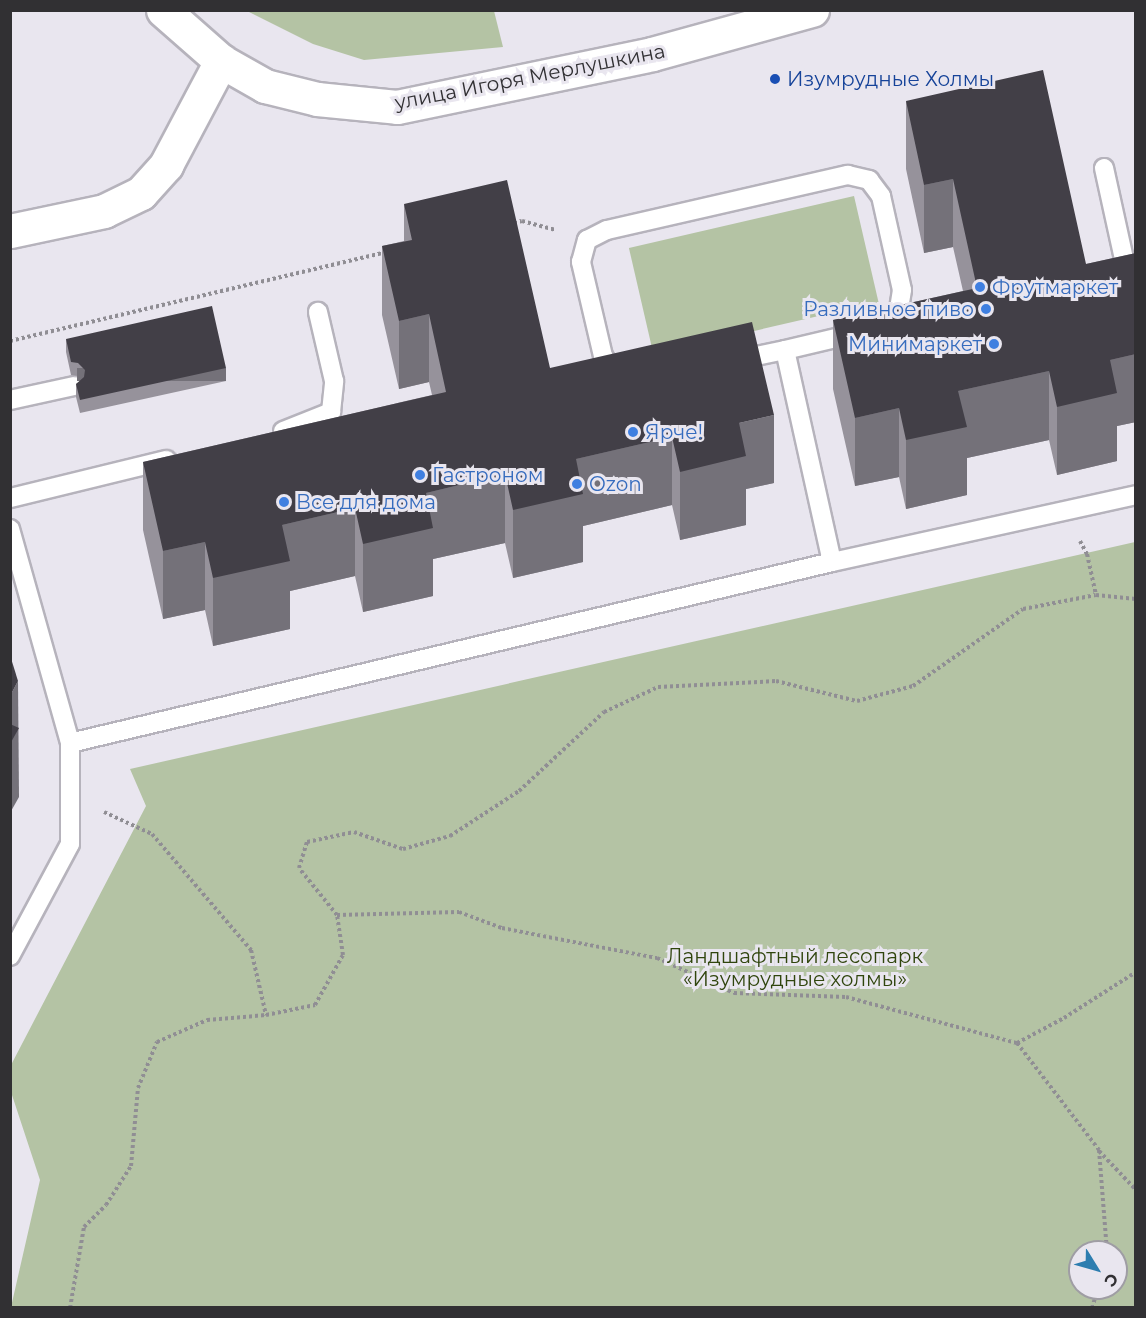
<!DOCTYPE html>
<meta charset="utf-8">
<style>
body{margin:0}
#map{position:relative;width:1146px;height:1318px;overflow:hidden;background:#e9e6ef;font-family:Montserrat,sans-serif}
div>[style]{position:absolute}
.green>*{inset:0;background:#b4c3a4;transform-origin:0 0}
.path>*{height:4px;margin-top:-2px;transform-origin:0;background:repeating-linear-gradient(90deg,#908e94 0 3px,transparent 0 6px)}
.roads{filter:drop-shadow(2px 0 #b6b3bc) drop-shadow(-2px 0 #b6b3bc) drop-shadow(0 2px #b6b3bc) drop-shadow(0 -2px #b6b3bc)}
.service>*{height:18px;margin:-9px;padding:0 9px;transform-origin:9px;border-radius:9px;background:#fff}
.minor>*{height:33px;margin:-16.5px;padding:0 16.5px;transform-origin:16.5px;border-radius:16.5px;background:#fff}
.wall>*{inset:0;background:#96929b}
.shaded-wall>*{inset:0;background:#747179;transform-origin:0 0}
.building>*{inset:0;background:#423f47}
.dots>*{width:16px;height:16px;translate:-50% -50%;box-sizing:border-box;border:3px solid #e9e6ef;border-radius:50%}
span{translate:-50% -50%;white-space:nowrap;text-align:center;line-height:1.15;-webkit-text-stroke:6px #e9e6ef;paint-order:stroke}
.street-label{font-size:20px;color:#313033}
.transit-label{font-size:20px;color:#164399}
.left{translate:0 -50%;text-align:left}
.shop-label{font-size:20px;color:#366cbe}
.right{translate:-100% -50%;text-align:right}
.park-label{font-size:20px;color:#30450d}
.frame{position:absolute;inset:0;border:12px solid #313033;pointer-events:none}
.north{position:absolute;left:1068px;top:1240px;width:60px;height:60px;box-sizing:border-box;background:#e9e6ef;border:2px solid #9f9da4;border-radius:50%;rotate:127deg;font-size:16px;font-weight:700;line-height:24px;text-align:center;color:#313033}
.north::after{content:'';display:block;margin:auto;width:21px;height:27px;background:#2d7daf;clip-path:polygon(50% 0,100% 100%,50% 72%,0 100%)}
</style>
<div id="map">
<div class="green">
<i style="clip-path:polygon(247px 11px,494px 11px,503px 47px,364px 60px,313px 44px)"></i>
<i style="left:854px;top:196px;width:109px;height:231px;rotate:77deg"></i>
<i style="clip-path:polygon(evenodd,1135px 542px,1135px 1307px,11px 1307px,40px 1180px,11px 1092px,11px 1065px,146px 806px,130px 769px,1135px 542px,1080px 1252px,1116px 1252px,1116px 1288px,1080px 1288px,1080px 1252px)"></i>
</div>
<div class="path">
<i style="left:514px;top:223px;width:8px;rotate:-14deg"></i>
<i style="left:522px;top:221px;width:34px;rotate:15deg"></i>
<i style="left:10px;top:341px;width:386px;rotate:-13.3deg"></i>
<i style="left:1080px;top:541px;width:15px;rotate:62deg"></i>
<i style="left:1087px;top:554px;width:42px;rotate:77.6deg"></i>
<i style="left:104px;top:812px;width:53px;rotate:24.6deg"></i>
<i style="left:152px;top:834px;width:153px;rotate:49.5deg"></i>
<i style="left:251px;top:950px;width:67px;rotate:77deg"></i>
<i style="left:337px;top:915px;width:122px;rotate:-1.4deg"></i>
<i style="left:459px;top:912px;width:46px;rotate:20.4deg"></i>
<i style="left:502px;top:928px;width:158px;rotate:11deg"></i>
<i style="left:657px;top:958px;width:85px;rotate:24.4deg"></i>
<i style="left:734px;top:993px;width:112px;rotate:2deg"></i>
<i style="left:846px;top:997px;width:177px;rotate:15.1deg"></i>
<i style="left:1017px;top:1043px;width:135px;rotate:52.5deg"></i>
<i style="left:1099px;top:1150px;width:102px;rotate:85.5deg"></i>
<i style="left:1017px;top:1043px;width:53px;rotate:-28deg"></i>
<i style="left:1064px;top:1018px;width:85px;rotate:-32.6deg"></i>
<i style="left:1099px;top:1151px;width:54px;rotate:46.5deg"></i>
<i style="left:70px;top:1308px;width:82px;rotate:-80.2deg"></i>
<i style="left:84px;top:1227px;width:31px;rotate:-45deg"></i>
<i style="left:106px;top:1205px;width:46px;rotate:-57.3deg"></i>
<i style="left:131px;top:1166px;width:78px;rotate:-84.9deg"></i>
<i style="left:138px;top:1088px;width:50px;rotate:-67.6deg"></i>
<i style="left:157px;top:1042px;width:55px;rotate:-23.7deg"></i>
<i style="left:207px;top:1020px;width:59px;rotate:-4.8deg"></i>
<i style="left:266px;top:1015px;width:50px;rotate:-11.5deg"></i>
<i style="left:315px;top:1005px;width:57px;rotate:-60.8deg"></i>
<i style="left:343px;top:955px;width:40px;rotate:-98.5deg"></i>
<i style="left:337px;top:915px;width:60px;rotate:-129deg"></i>
<i style="left:299px;top:868px;width:27px;rotate:-73deg"></i>
<i style="left:307px;top:842px;width:48px;rotate:-12deg"></i>
<i style="left:354px;top:832px;width:52px;rotate:19.1deg"></i>
<i style="left:403px;top:849px;width:49px;rotate:-15.5deg"></i>
<i style="left:450px;top:836px;width:82px;rotate:-33.1deg"></i>
<i style="left:519px;top:791px;width:116px;rotate:-42.9deg"></i>
<i style="left:604px;top:712px;width:60px;rotate:-24.8deg"></i>
<i style="left:658px;top:687px;width:118px;rotate:-2.9deg"></i>
<i style="left:776px;top:681px;width:83px;rotate:13.9deg"></i>
<i style="left:857px;top:701px;width:58px;rotate:-15deg"></i>
<i style="left:913px;top:686px;width:134px;rotate:-35deg"></i>
<i style="left:1023px;top:609px;width:74px;rotate:-10.9deg"></i>
<i style="left:1096px;top:595px;width:40px;rotate:5.7deg"></i>
<i style="left:1092px;top:1308px;width:21px;rotate:-73deg"></i>
</div>
<div class="roads">
<div class="service">
<i style="left:1104px;top:168px;width:130px;rotate:77.6deg"></i>
<i style="left:1132px;top:295px;width:4px;rotate:-14deg"></i>
<i style="left:737px;top:360px;width:49px;rotate:-11.8deg"></i>
<i style="left:616px;top:376px;width:24px;rotate:-123deg"></i>
<i style="left:603px;top:356px;width:97px;rotate:-103.2deg"></i>
<i style="left:581px;top:262px;width:23px;rotate:-75deg"></i>
<i style="left:587px;top:240px;width:22px;rotate:-27deg"></i>
<i style="left:607px;top:230px;width:247px;rotate:-12.9deg"></i>
<i style="left:848px;top:175px;width:22px;rotate:13deg"></i>
<i style="left:869px;top:180px;width:20px;rotate:53deg"></i>
<i style="left:881px;top:196px;width:96px;rotate:77.4deg"></i>
<i style="left:902px;top:290px;width:24px;rotate:99deg"></i>
<i style="left:898px;top:314px;width:16px;rotate:145deg"></i>
<i style="left:10px;top:400px;width:66px;rotate:-12.3deg"></i>
<i style="left:283px;top:431px;width:52px;rotate:-21.6deg"></i>
<i style="left:331px;top:412px;width:31px;rotate:-84deg"></i>
<i style="left:334px;top:381px;width:71px;rotate:-103.1deg"></i>
<i style="left:10px;top:498px;width:161px;rotate:-13.7deg"></i>
<i style="left:10px;top:529px;width:222px;rotate:74.3deg"></i>
<i style="left:70px;top:743px;width:101px;rotate:90deg"></i>
<i style="left:70px;top:844px;width:127px;rotate:118.2deg"></i>
<i style="left:832px;top:562px;width:217px;rotate:-102.5deg"></i>
<i style="left:785px;top:350px;width:74px;rotate:-13.3deg"></i>
<i style="left:70px;top:743px;width:783px;rotate:-13.36deg"></i>
<i style="left:832px;top:562px;width:311px;rotate:-12.4deg"></i>
</div>
<div class="minor">
<i style="left:163px;top:10px;width:77px;rotate:41.3deg"></i>
<i style="left:221px;top:61px;width:51px;rotate:29.6deg"></i>
<i style="left:265px;top:86px;width:54px;rotate:14deg"></i>
<i style="left:317px;top:99px;width:80px;rotate:5.7deg"></i>
<i style="left:397px;top:107px;width:260px;rotate:-11.7deg"></i>
<i style="left:652px;top:54px;width:166px;rotate:-15.4deg"></i>
<i style="left:10px;top:231px;width:96px;rotate:-12deg"></i>
<i style="left:104px;top:211px;width:41px;rotate:-25.9deg"></i>
<i style="left:141px;top:193px;width:38px;rotate:-48deg"></i>
<i style="left:166px;top:165px;width:118px;rotate:-62.1deg"></i>
</div>
</div>
<div class="wall">
<i style="clip-path:polygon(906px 101px,1086px 264px,1136px 253px,1136px 422px,1117px 426px,1117px 461px,1057px 475px,1049px 440px,967px 458px,967px 495px,906px 509px,899px 477px,855px 486px,833px 389px,833px 320px,963px 291px,953px 247px,924px 253px,906px 169px)"></i>
<i style="clip-path:polygon(404px 204px,550px 368px,774px 483px,746px 489px,746px 525px,680px 540px,672px 505px,583px 526px,583px 562px,513px 578px,505px 543px,433px 559px,433px 596px,363px 612px,355px 576px,290px 591px,290px 629px,213px 646px,205px 610px,163px 619px,143px 530px,143px 462px,432px 395px,429px 382px,399px 389px,382px 315px,382px 246px,404px 241px)"></i>
<i style="clip-path:polygon(66px 339px,226px 381px,80px 413px,76px 397px,76px 384px,82px 380px,78px 376px,71px 375px,66px 352px)"></i>
</div>
<div class="shaded-wall">
<i style="clip-path:polygon(953px 179px,953px 247px,924px 253px,924px 185px)"></i>
<i style="clip-path:polygon(429px 314px,429px 382px,399px 389px,399px 321px)"></i>
<i style="clip-path:polygon(1136px 354px,1136px 422px,1117px 426px,1117px 461px,1057px 475px,1057px 407px,1110px 360px)"></i>
<i style="left:226px;top:368px;width:13px;height:149px;rotate:90deg"></i>
<i style="clip-path:polygon(1049px 371px,1049px 440px,967px 458px,967px 495px,906px 509px,906px 440px,958px 391px)"></i>
<i style="clip-path:polygon(899px 408px,899px 477px,855px 486px,855px 418px)"></i>
<i style="clip-path:polygon(774px 415px,774px 483px,746px 489px,746px 525px,680px 540px,680px 472px,739px 423px)"></i>
<i style="clip-path:polygon(672px 437px,672px 505px,583px 526px,583px 562px,513px 578px,513px 510px,576px 459px)"></i>
<i style="clip-path:polygon(505px 474px,505px 543px,433px 559px,433px 596px,363px 612px,363px 544px,426px 493px)"></i>
<i style="clip-path:polygon(355px 508px,355px 576px,290px 591px,290px 629px,213px 646px,213px 578px,282px 525px)"></i>
<i style="clip-path:polygon(205px 542px,205px 610px,163px 619px,163px 551px)"></i>
<i style="clip-path:polygon(18px 681px,19px 797px,10px 813px,10px 696px)"></i>
</div>
<div class="building">
<i style="clip-path:polygon(1043px 70px,1086px 264px,1136px 253px,1136px 354px,1110px 360px,1117px 393px,1057px 407px,1049px 371px,958px 391px,967px 427px,906px 440px,899px 408px,855px 418px,833px 320px,977px 288px,953px 179px,924px 185px,906px 101px)"></i>
<i style="clip-path:polygon(507px 180px,550px 368px,752px 322px,774px 415px,739px 423px,746px 456px,680px 472px,672px 437px,576px 459px,583px 494px,513px 510px,505px 474px,426px 493px,433px 528px,363px 544px,355px 508px,282px 525px,290px 561px,213px 578px,205px 542px,163px 551px,143px 462px,446px 392px,429px 314px,399px 321px,382px 246px,412px 240px,404px 204px)"></i>
<i style="clip-path:polygon(212px 306px,226px 368px,80px 400px,76px 384px,84px 377px,85px 370px,78px 363px,71px 362px,66px 339px)"></i>
<i style="clip-path:polygon(10px 655px,18px 681px,10px 696px)"></i>
<i style="clip-path:polygon(10px 724px,19px 728px,10px 744px)"></i>
</div>
<div class="dots">
<i style="left:775px;top:79px;background:#1a4fb4"></i>
<i style="left:980px;top:287px;background:#3f7fe0"></i>
<i style="left:986px;top:309px;background:#3f7fe0"></i>
<i style="left:994px;top:344px;background:#3f7fe0"></i>
<i style="left:633px;top:432px;background:#3f7fe0"></i>
<i style="left:420px;top:475px;background:#3f7fe0"></i>
<i style="left:577px;top:484px;background:#3f7fe0"></i>
<i style="left:284px;top:502px;background:#3f7fe0"></i>
</div>
<div class="street-label">
<span style="left:530px;top:77px;rotate:-11deg">улица Игоря Мерлушкина</span>
</div>
<div class="transit-label">
<span class="left" style="left:787px;top:79px">Изумрудные Холмы</span>
</div>
<div class="shop-label">
<span class="left" style="left:992px;top:287px">Фрутмаркет</span>
<span class="right" style="left:974px;top:309px">Разливное пиво</span>
<span class="right" style="left:982px;top:344px">Минимаркет</span>
<span class="left" style="left:645px;top:432px">Ярче!</span>
<span class="left" style="left:432px;top:475px">Гастроном</span>
<span class="left" style="left:589px;top:484px">Ozon</span>
<span class="left" style="left:296px;top:502px">Все для дома</span>
</div>
<div class="park-label">
<span style="left:795px;top:968px">Ландшафтный лесопарк<br>«Изумрудные холмы»</span>
</div>
<div class="frame"></div>
<div class="north">С</div>
</div>
